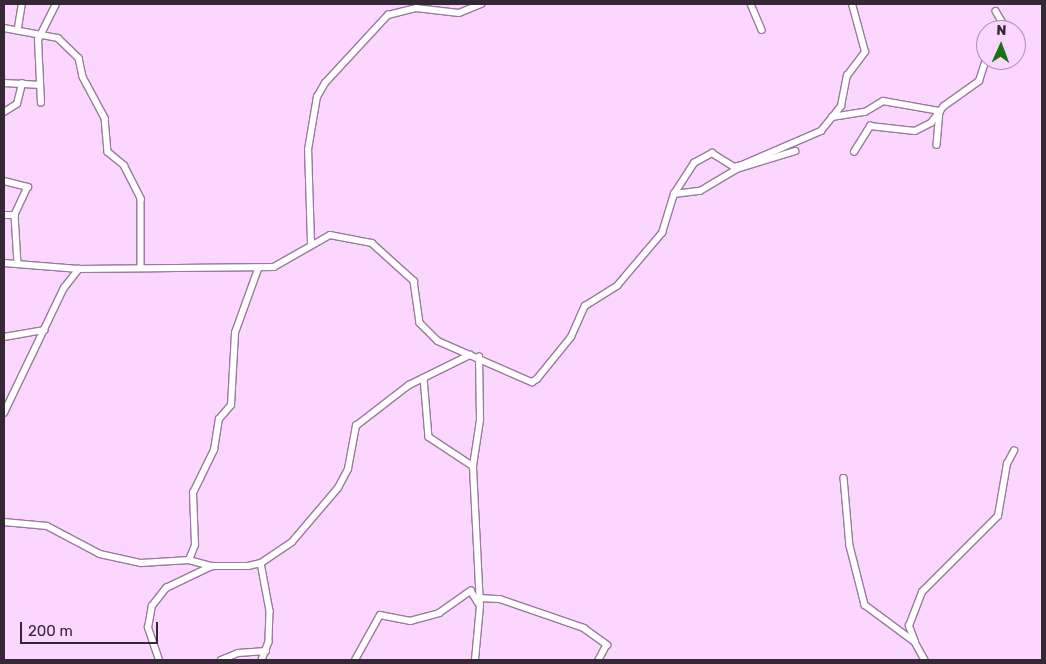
<!DOCTYPE html>
<style>
body{margin:0}
#map{position:relative;width:1046px;height:664px;overflow:hidden;background:#fbd7ff;font-family:Rubik,sans-serif}
div>[style]{position:absolute}
.roads{filter:drop-shadow(1px 0 #99799d) drop-shadow(-1px 0 #99799d) drop-shadow(0 1px #99799d) drop-shadow(0 -1px #99799d)}
.street>*{height:5.5px;margin:-2.75px;padding:0 2.75px;transform-origin:2.75px;border-radius:2.75px;background:#fff}
span{translate:-50% -50%;white-space:nowrap;text-align:center;line-height:1.15;-webkit-text-stroke:4px #fbd7ff;paint-order:stroke}
.frame{position:absolute;inset:0;border:5px solid #342736;pointer-events:none}
.north{position:absolute;left:976px;top:20px;width:50px;height:50px;box-sizing:border-box;background:#fbd7ff;border:1px solid #ab91af;border-radius:50%;rotate:2deg;font-size:14px;font-weight:700;line-height:20px;text-align:center;color:#342736}
.north::after{content:'';display:block;margin:auto;width:18px;height:22px;background:#1c7019;clip-path:polygon(50% 0,100% 100%,50% 72%,0 100%)}
.scale{position:absolute;left:20px;top:622px;width:138px;height:22px;box-sizing:border-box;border:2px solid #342736;border-top:0;padding-left:6px;font-size:15px;line-height:18px;white-space:nowrap;color:#342736;-webkit-text-stroke:4px #fbd7ff;paint-order:stroke}
</style>
<div id="map">
<div class="roads">
<div class="street">
<i style="left:751px;top:4px;width:28px;rotate:67deg"></i>
<i style="left:996px;top:11px;width:22px;rotate:60deg"></i>
<i style="left:4px;top:28px;width:55px;rotate:10.5deg"></i>
<i style="left:58px;top:38px;width:29px;rotate:44deg"></i>
<i style="left:79px;top:58px;width:19px;rotate:78deg"></i>
<i style="left:83px;top:77px;width:47px;rotate:61.8deg"></i>
<i style="left:105px;top:118px;width:34px;rotate:85deg"></i>
<i style="left:108px;top:152px;width:21px;rotate:39deg"></i>
<i style="left:124px;top:165px;width:38px;rotate:63deg"></i>
<i style="left:141px;top:199px;width:67px;rotate:90deg"></i>
<i style="left:18px;top:28px;width:24px;rotate:-81deg"></i>
<i style="left:4px;top:83px;width:33px;rotate:3deg"></i>
<i style="left:41px;top:103px;width:63px;rotate:-92.7deg"></i>
<i style="left:38px;top:40px;width:40px;rotate:-63.4deg"></i>
<i style="left:4px;top:112px;width:15px;rotate:-32deg"></i>
<i style="left:17px;top:104px;width:21px;rotate:-76deg"></i>
<i style="left:832px;top:117px;width:33px;rotate:-9deg"></i>
<i style="left:865px;top:112px;width:21px;rotate:-31deg"></i>
<i style="left:883px;top:101px;width:58px;rotate:10deg"></i>
<i style="left:940px;top:111px;width:34px;rotate:95deg"></i>
<i style="left:854px;top:152px;width:31px;rotate:-58deg"></i>
<i style="left:870px;top:126px;width:45px;rotate:6.3deg"></i>
<i style="left:915px;top:131px;width:18px;rotate:-27deg"></i>
<i style="left:931px;top:123px;width:21px;rotate:-53deg"></i>
<i style="left:944px;top:106px;width:43px;rotate:-35.5deg"></i>
<i style="left:979px;top:81px;width:22px;rotate:-72deg"></i>
<i style="left:4px;top:181px;width:25px;rotate:14deg"></i>
<i style="left:28px;top:187px;width:31px;rotate:115deg"></i>
<i style="left:15px;top:215px;width:49px;rotate:86.5deg"></i>
<i style="left:674px;top:194px;width:26px;rotate:-7deg"></i>
<i style="left:700px;top:191px;width:43px;rotate:-30.7deg"></i>
<i style="left:737px;top:169px;width:61px;rotate:-17.2deg"></i>
<i style="left:4px;top:215px;width:11px"></i>
<i style="left:311px;top:243px;width:93px;rotate:-91.8deg"></i>
<i style="left:308px;top:150px;width:54px;rotate:-80.4deg"></i>
<i style="left:317px;top:97px;width:16px;rotate:-60deg"></i>
<i style="left:325px;top:83px;width:93px;rotate:-47.2deg"></i>
<i style="left:388px;top:15px;width:29px;rotate:-14deg"></i>
<i style="left:416px;top:8px;width:43px;rotate:6.6deg"></i>
<i style="left:459px;top:13px;width:24px;rotate:-22deg"></i>
<i style="left:4px;top:263px;width:75px;rotate:4.6deg"></i>
<i style="left:4px;top:337px;width:41px;rotate:-9.9deg"></i>
<i style="left:424px;top:378px;width:59px;rotate:85.2deg"></i>
<i style="left:429px;top:437px;width:53px;rotate:33.4deg"></i>
<i style="left:4px;top:413px;width:139px;rotate:-64.4deg"></i>
<i style="left:64px;top:288px;width:24px;rotate:-52deg"></i>
<i style="left:79px;top:269px;width:195px;rotate:-0.6deg"></i>
<i style="left:274px;top:267px;width:64px;rotate:-29.7deg"></i>
<i style="left:330px;top:235px;width:43px;rotate:10.8deg"></i>
<i style="left:372px;top:243px;width:57px;rotate:42.1deg"></i>
<i style="left:414px;top:281px;width:42px;rotate:81.9deg"></i>
<i style="left:420px;top:323px;width:25px;rotate:45deg"></i>
<i style="left:438px;top:341px;width:103px;rotate:23.6deg"></i>
<i style="left:532px;top:382px;width:6px;rotate:-31deg"></i>
<i style="left:537px;top:379px;width:54px;rotate:-51deg"></i>
<i style="left:571px;top:337px;width:34px;rotate:-66deg"></i>
<i style="left:585px;top:306px;width:38px;rotate:-32deg"></i>
<i style="left:617px;top:286px;width:70px;rotate:-49.7deg"></i>
<i style="left:662px;top:233px;width:41px;rotate:-72.9deg"></i>
<i style="left:674px;top:194px;width:37px;rotate:-57deg"></i>
<i style="left:694px;top:163px;width:21px;rotate:-29deg"></i>
<i style="left:712px;top:153px;width:26px;rotate:32deg"></i>
<i style="left:734px;top:167px;width:8px;rotate:-14deg"></i>
<i style="left:742px;top:165px;width:86px;rotate:-23.3deg"></i>
<i style="left:821px;top:131px;width:32px;rotate:-51deg"></i>
<i style="left:841px;top:106px;width:31px;rotate:-79deg"></i>
<i style="left:847px;top:76px;width:30px;rotate:-53deg"></i>
<i style="left:865px;top:52px;width:50px;rotate:-105.2deg"></i>
<i style="left:844px;top:478px;width:68px;rotate:85deg"></i>
<i style="left:850px;top:546px;width:61px;rotate:75.7deg"></i>
<i style="left:865px;top:605px;width:62px;rotate:36.5deg"></i>
<i style="left:915px;top:642px;width:21px;rotate:61deg"></i>
<i style="left:4px;top:522px;width:43px;rotate:5.3deg"></i>
<i style="left:47px;top:526px;width:60px;rotate:27.8deg"></i>
<i style="left:100px;top:554px;width:42px;rotate:12.4deg"></i>
<i style="left:141px;top:563px;width:48px;rotate:-3.6deg"></i>
<i style="left:189px;top:560px;width:24px;rotate:15deg"></i>
<i style="left:212px;top:566px;width:36px"></i>
<i style="left:248px;top:566px;width:13px;rotate:-13deg"></i>
<i style="left:261px;top:563px;width:37px;rotate:-34deg"></i>
<i style="left:292px;top:542px;width:71px;rotate:-49.6deg"></i>
<i style="left:338px;top:488px;width:21px;rotate:-62deg"></i>
<i style="left:348px;top:469px;width:44px;rotate:-79.5deg"></i>
<i style="left:356px;top:426px;width:67px;rotate:-37.7deg"></i>
<i style="left:409px;top:385px;width:68px;rotate:-26.2deg"></i>
<i style="left:189px;top:560px;width:16px;rotate:-68deg"></i>
<i style="left:195px;top:545px;width:52px;rotate:-92.2deg"></i>
<i style="left:193px;top:493px;width:48px;rotate:-64deg"></i>
<i style="left:214px;top:450px;width:31px;rotate:-81deg"></i>
<i style="left:219px;top:419px;width:18px;rotate:-49deg"></i>
<i style="left:231px;top:405px;width:72px;rotate:-86.8deg"></i>
<i style="left:235px;top:333px;width:68px;rotate:-70.2deg"></i>
<i style="left:261px;top:563px;width:49px;rotate:79.4deg"></i>
<i style="left:270px;top:611px;width:31px;rotate:92deg"></i>
<i style="left:269px;top:642px;width:19px;rotate:111deg"></i>
<i style="left:479px;top:598px;width:21px;rotate:3deg"></i>
<i style="left:500px;top:599px;width:89px;rotate:19deg"></i>
<i style="left:584px;top:628px;width:29px;rotate:36deg"></i>
<i style="left:607px;top:645px;width:17px;rotate:118deg"></i>
<i style="left:915px;top:642px;width:17px;rotate:-111deg"></i>
<i style="left:909px;top:626px;width:36px;rotate:-69deg"></i>
<i style="left:922px;top:592px;width:107px;rotate:-45deg"></i>
<i style="left:998px;top:516px;width:53px;rotate:-80.2deg"></i>
<i style="left:1007px;top:464px;width:15px;rotate:-62deg"></i>
<i style="left:159px;top:660px;width:34px;rotate:-109deg"></i>
<i style="left:148px;top:628px;width:22px;rotate:-80deg"></i>
<i style="left:152px;top:606px;width:23px;rotate:-52deg"></i>
<i style="left:166px;top:588px;width:51px;rotate:-25.6deg"></i>
<i style="left:221px;top:660px;width:18px;rotate:-22deg"></i>
<i style="left:238px;top:653px;width:28px;rotate:-4deg"></i>
<i style="left:355px;top:660px;width:51px;rotate:-60.9deg"></i>
<i style="left:380px;top:615px;width:31px;rotate:11deg"></i>
<i style="left:410px;top:621px;width:30px;rotate:-15deg"></i>
<i style="left:439px;top:613px;width:39px;rotate:-35deg"></i>
<i style="left:471px;top:591px;width:15px;rotate:58deg"></i>
<i style="left:475px;top:660px;width:54px;rotate:-84.7deg"></i>
<i style="left:480px;top:606px;width:140px;rotate:-92.9deg"></i>
<i style="left:473px;top:466px;width:47px;rotate:-81.3deg"></i>
<i style="left:480px;top:420px;width:63px;rotate:-90.9deg"></i>
</div>
</div>
<div class="frame"></div>
<div class="north">N</div>
<div class="scale">200 m</div>
</div>
